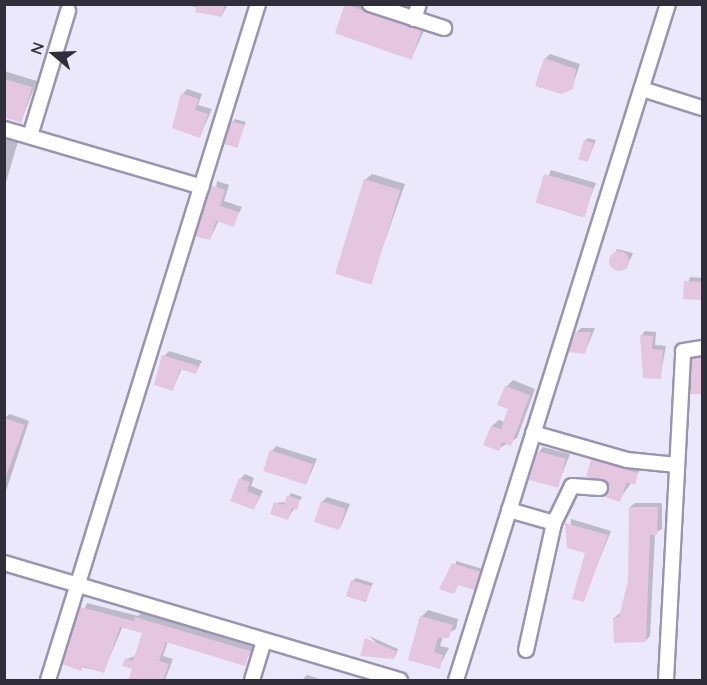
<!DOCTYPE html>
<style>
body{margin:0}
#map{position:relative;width:707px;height:685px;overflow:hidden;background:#ebe8fb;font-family:Quicksand,sans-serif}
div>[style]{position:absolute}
.shadow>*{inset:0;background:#0003}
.building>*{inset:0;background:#e4c6e0;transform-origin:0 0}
.round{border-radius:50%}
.roads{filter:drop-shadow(2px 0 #9894b1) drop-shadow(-2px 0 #9894b1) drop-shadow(0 2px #9894b1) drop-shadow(0 -2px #9894b1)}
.minor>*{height:14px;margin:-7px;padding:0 7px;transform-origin:7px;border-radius:7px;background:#fff}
span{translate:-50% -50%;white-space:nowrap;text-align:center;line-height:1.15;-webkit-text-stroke:4.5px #ebe8fb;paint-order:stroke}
.frame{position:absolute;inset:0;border:6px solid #302e3a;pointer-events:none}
.north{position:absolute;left:24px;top:24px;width:60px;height:60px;-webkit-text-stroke:4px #ebe8fb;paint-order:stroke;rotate:289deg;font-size:16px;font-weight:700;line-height:24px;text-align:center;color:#302e3a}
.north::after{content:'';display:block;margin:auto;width:21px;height:27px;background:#302e3a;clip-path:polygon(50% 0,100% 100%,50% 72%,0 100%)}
</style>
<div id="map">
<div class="shadow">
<i style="clip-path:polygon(185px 4px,228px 4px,222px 15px)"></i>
<i style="clip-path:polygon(371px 4px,427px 24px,412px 57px,347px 5px)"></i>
<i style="clip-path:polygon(550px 54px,580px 64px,572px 88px,545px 59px)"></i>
<i style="clip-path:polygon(4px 71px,37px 81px,21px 121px,4px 116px)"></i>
<i style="clip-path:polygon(187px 89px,202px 94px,198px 105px,212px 109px,200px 136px,183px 94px)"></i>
<i style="clip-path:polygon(235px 119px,246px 122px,236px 146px,232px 122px)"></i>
<i style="clip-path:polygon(4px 134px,19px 138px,4px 189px)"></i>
<i style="clip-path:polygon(588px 138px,596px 140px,588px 160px,585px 141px)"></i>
<i style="clip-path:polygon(551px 170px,596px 183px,582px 217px,537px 202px)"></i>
<i style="clip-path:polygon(372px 174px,405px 184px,370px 283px,365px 180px)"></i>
<i style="clip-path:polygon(217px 181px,229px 185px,224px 201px,242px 207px,233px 225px,219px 220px,210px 239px)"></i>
<i style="clip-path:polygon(617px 249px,633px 253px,626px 269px,610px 266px)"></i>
<i style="clip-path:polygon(690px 277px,702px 278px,702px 299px,684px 298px)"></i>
<i style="clip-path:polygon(581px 328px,595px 328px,585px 352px,576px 333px)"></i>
<i style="clip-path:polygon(645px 331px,656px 332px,655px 345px,666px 346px,660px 378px,641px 336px)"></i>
<i style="clip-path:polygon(169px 351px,202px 361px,196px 372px,182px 368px,173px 389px,164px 356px)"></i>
<i style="clip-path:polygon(702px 354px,702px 393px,691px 393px,693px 359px)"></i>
<i style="clip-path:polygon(513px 380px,535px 389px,517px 438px,498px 449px,492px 426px,499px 420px,505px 422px,510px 408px,506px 387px)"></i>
<i style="clip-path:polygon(10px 414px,29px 421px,4px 497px,4px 418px)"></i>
<i style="clip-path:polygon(276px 446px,317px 459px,306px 484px,272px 451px)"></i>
<i style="clip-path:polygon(543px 447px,570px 454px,557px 487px,539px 452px)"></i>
<i style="clip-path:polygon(595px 457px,640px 470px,619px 500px,592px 460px)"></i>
<i style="clip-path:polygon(245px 474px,254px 478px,251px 486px,263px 491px,254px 508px,240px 479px)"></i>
<i style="clip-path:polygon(291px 493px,302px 497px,288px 518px,275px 503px,286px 502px)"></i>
<i style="clip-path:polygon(327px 497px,350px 504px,340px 528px,322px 502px)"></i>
<i style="clip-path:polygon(635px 503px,662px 503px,662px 529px,655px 533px,650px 636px,645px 641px,615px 617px,622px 612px,630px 581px,630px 507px)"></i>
<i style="clip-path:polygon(571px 519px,611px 531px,583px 600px,587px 552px,569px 547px)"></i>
<i style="clip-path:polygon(456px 561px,483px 569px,474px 589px,459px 584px,454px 592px)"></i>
<i style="clip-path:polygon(356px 578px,373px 583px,365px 601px,353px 581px)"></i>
<i style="clip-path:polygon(87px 603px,138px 616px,142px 612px,254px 646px,244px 664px,168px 641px,163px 656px,173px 659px,165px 680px,130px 680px,134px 669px,126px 659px,136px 656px,144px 632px,123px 626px,103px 672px,64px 663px)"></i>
<i style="clip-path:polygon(428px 610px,458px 619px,456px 629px,443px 636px,440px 646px,449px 648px,439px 667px,421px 617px)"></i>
<i style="clip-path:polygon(369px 636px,398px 649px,396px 655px,393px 658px)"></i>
<i style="clip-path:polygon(307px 675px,323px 680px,302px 680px)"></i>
</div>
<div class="building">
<i style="clip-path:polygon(197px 4px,225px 4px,222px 17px,195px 12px)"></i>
<i style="left:345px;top:4px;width:81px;height:31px;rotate:19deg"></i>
<i style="clip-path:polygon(544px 58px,576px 69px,573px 89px,561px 94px,535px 86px)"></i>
<i style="clip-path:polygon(4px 79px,32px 87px,21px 123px,4px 117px)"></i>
<i style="clip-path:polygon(181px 93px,199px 99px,195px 110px,208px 114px,200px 138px,172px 128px)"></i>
<i style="left:231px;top:121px;width:14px;height:24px;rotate:17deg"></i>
<i style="left:584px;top:140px;width:10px;height:20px;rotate:17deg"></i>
<i style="left:544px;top:174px;width:51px;height:30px;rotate:16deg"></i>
<i style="left:364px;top:179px;width:38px;height:99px;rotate:17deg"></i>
<i style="clip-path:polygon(211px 185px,225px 190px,220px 206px,239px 212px,234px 227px,216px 221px,210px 240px,195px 236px)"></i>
<i class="round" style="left:609px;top:251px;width:20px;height:20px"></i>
<i style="left:684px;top:281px;width:18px;height:18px;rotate:3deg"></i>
<i style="clip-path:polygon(575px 332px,591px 332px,585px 354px,568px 352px)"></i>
<i style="clip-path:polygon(640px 335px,653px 336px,652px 349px,663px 350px,661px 379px,643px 378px)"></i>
<i style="clip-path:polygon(162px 355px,198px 366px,196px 374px,180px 369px,173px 391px,154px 385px)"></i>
<i style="clip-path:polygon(702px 357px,702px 394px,690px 394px,692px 359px)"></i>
<i style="clip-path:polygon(505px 386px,530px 395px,511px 446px,502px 442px,499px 451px,483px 445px,491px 426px,501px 429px,508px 409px,497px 405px)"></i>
<i style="clip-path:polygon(4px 418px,25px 425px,6px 476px,4px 476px)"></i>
<i style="left:270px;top:450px;width:45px;height:22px;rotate:18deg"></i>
<i style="left:537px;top:451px;width:30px;height:30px;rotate:15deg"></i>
<i style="clip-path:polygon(591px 459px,638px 473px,635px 485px,627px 482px,620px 502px,605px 497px,610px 484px,586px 477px)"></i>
<i style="clip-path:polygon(239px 478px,250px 482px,247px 491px,259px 496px,254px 510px,230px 501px)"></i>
<i style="clip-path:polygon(287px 495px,300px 500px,297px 510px,292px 508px,288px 520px,270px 514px,274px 502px,284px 505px)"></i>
<i style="left:321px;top:501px;width:26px;height:22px;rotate:18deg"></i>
<i style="clip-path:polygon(629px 507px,658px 507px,657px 535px,650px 535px,646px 642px,614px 643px,613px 617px,619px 617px,628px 581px)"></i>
<i style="clip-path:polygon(565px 523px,608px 535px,584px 602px,572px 599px,585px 553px,567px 548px)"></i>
<i style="clip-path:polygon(452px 563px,481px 572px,475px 590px,458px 585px,454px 594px,439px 589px)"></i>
<i style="left:351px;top:580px;width:21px;height:17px;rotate:17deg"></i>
<i style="clip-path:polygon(80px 607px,134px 621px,135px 617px,250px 651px,245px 666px,166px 642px,159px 661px,169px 664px,163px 681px,128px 681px,132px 669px,122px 666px,125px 658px,133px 661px,142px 633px,120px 627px,104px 673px,83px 666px,81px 671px,62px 664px)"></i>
<i style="clip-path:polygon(420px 616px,453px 625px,449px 638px,438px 638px,434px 652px,443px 655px,440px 669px,408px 660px)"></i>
<i style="clip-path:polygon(365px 638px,396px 651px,394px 659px,360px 656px)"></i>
</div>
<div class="roads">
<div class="minor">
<i style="left:370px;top:4px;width:78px;rotate:18deg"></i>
<i style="left:414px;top:19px;width:16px;rotate:-72deg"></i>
<i style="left:642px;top:89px;width:63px;rotate:17.6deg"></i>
<i style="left:4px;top:129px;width:206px;rotate:16.3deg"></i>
<i style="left:30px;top:136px;width:131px;rotate:-73.1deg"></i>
<i style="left:533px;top:433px;width:98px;rotate:16deg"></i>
<i style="left:627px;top:460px;width:50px;rotate:5.7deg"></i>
<i style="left:509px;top:510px;width:47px;rotate:16.1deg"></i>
<i style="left:554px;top:523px;width:130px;rotate:102.4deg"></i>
<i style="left:554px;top:523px;width:41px;rotate:-64.1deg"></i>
<i style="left:572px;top:486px;width:28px;rotate:4deg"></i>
<i style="left:4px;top:563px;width:413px;rotate:16.5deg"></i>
<i style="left:48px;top:680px;width:708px;rotate:-72.74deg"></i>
<i style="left:252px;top:680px;width:41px;rotate:-72.9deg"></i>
<i style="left:456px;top:680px;width:708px;rotate:-72.59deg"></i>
<i style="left:666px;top:680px;width:329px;rotate:-87deg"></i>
<i style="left:683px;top:351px;width:19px;rotate:-9deg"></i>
</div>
</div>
<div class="frame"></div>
<div class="north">N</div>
</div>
